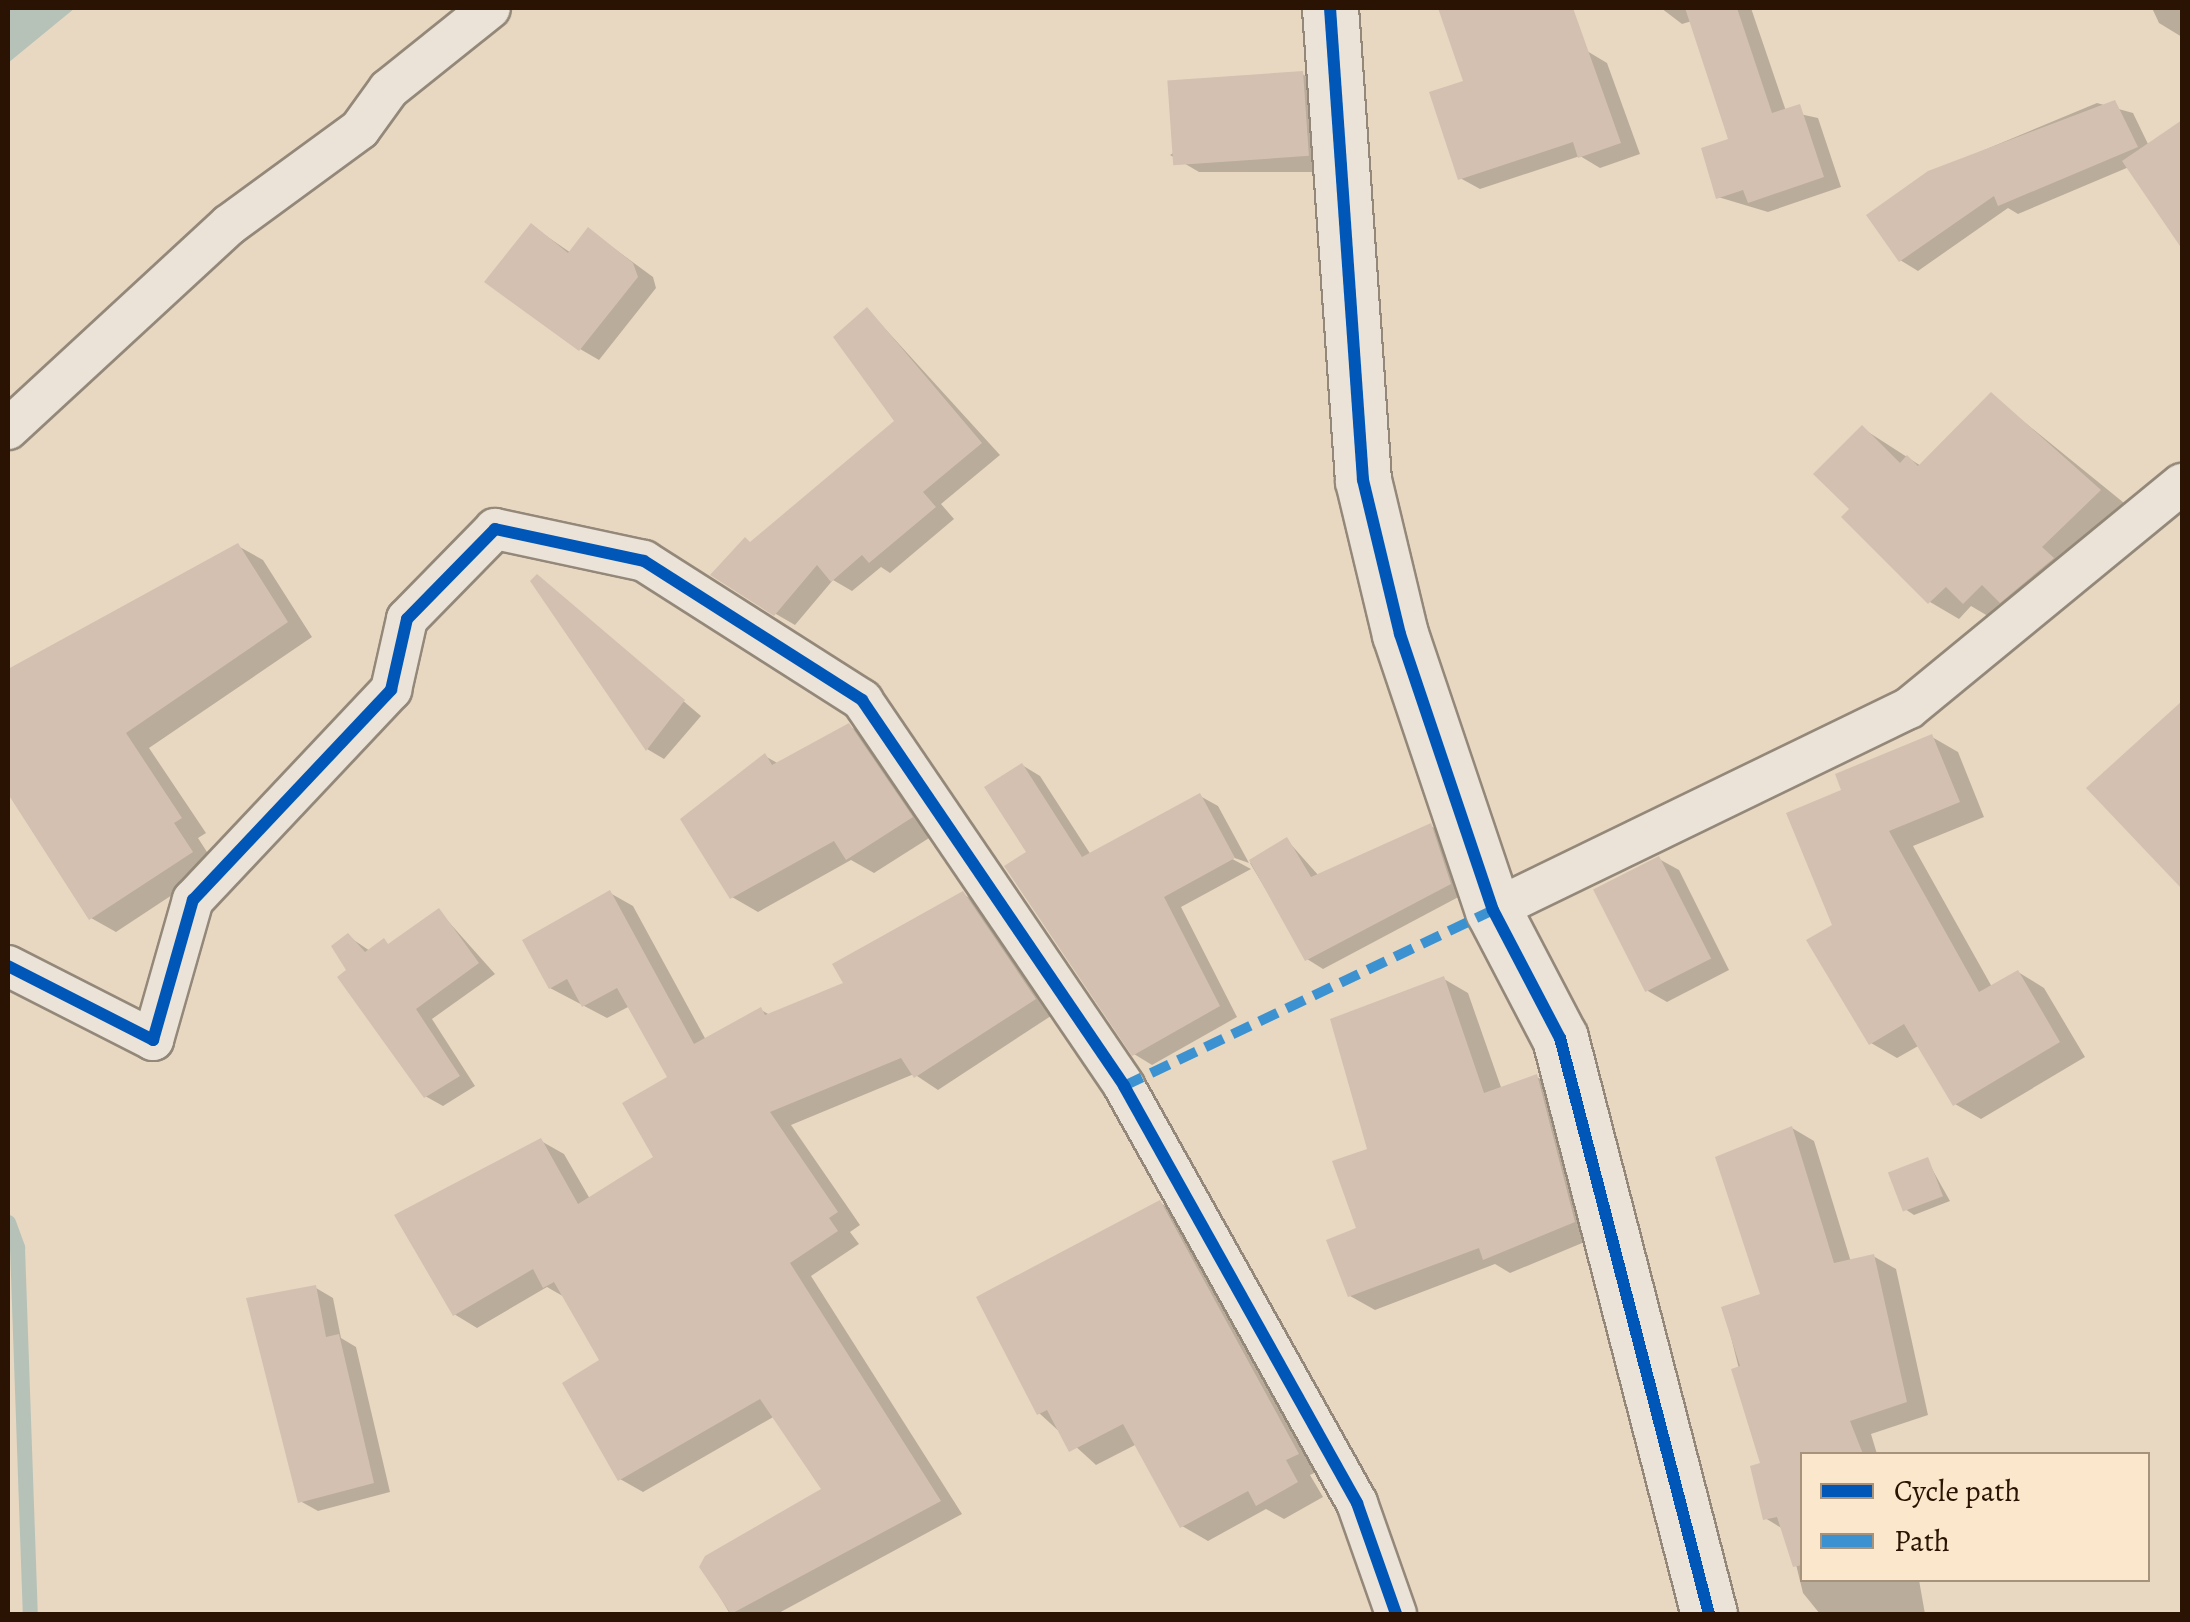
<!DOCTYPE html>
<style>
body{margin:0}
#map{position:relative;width:2190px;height:1622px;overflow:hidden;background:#e8d8c1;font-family:Alegreya,serif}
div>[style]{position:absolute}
.water>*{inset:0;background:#b6c2b8}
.shadow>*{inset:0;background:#0003}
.stream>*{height:15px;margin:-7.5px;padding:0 7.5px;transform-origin:7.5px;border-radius:7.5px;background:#b6c2b8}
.building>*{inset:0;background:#d3c0b1;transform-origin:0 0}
.roads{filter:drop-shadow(2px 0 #938879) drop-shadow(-2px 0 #938879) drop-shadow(0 2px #938879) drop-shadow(0 -2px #938879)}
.street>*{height:40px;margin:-20px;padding:0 20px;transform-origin:20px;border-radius:20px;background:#ebe3d7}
.secondary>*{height:55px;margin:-27.5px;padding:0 27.5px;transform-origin:27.5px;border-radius:27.5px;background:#ebe3d7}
.quiet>*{height:10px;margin-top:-5px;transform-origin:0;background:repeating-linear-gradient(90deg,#3c92d1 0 20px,transparent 0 30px)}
.cycleway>*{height:12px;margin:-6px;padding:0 6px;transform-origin:6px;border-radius:6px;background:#0057b8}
span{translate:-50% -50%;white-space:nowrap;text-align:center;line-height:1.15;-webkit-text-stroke:10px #fbe8cc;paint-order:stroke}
.frame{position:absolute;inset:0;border:10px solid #2a1302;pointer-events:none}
.legend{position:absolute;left:1800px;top:1452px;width:350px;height:130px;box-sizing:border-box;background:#fbe8cc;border:2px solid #a7937b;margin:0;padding:12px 18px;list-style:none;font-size:30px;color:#2a1302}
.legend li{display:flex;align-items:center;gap:20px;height:50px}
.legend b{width:50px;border:2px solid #a7937b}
</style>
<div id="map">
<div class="water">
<i style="clip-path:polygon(8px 8px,75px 8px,8px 63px)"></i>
</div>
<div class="shadow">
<i style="clip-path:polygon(1441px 8px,1513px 8px,1531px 63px,1587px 51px,1607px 63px,1640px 154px,1600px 168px,1580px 156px,1480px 189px,1460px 178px,1466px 83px)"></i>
<i style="clip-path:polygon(1661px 8px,1751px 8px,1786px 111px,1818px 118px,1841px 187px,1768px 212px,1718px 197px,1731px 141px,1692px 21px,1682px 24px)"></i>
<i style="clip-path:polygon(2152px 8px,2182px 8px,2182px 37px,2159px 23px)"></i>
<i style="clip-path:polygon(1302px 74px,1332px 91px,1337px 172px,1199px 172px,1170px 155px)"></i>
<i style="clip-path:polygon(2097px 103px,2133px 113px,2149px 146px,2182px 123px,2182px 232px,2129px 167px,2018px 214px,2008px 208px,1918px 271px,1900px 260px,1929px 173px)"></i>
<i style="clip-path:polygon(532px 226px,571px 253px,589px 230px,653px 277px,656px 288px,599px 360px,580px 349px)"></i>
<i style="clip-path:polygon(868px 310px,1000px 455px,941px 504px,954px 519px,890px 573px,881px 567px,852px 591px,833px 580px,795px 625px,776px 614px,752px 544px,898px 421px)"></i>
<i style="clip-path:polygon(1991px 395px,2129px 507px,1993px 619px,1971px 606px,1959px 619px,1930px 602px,1852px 509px,1862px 428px,1921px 466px)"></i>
<i style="clip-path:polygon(238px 546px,263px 560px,312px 637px,149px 748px,206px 833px,198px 838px,216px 866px,116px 932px,91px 918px,8px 790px,8px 672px)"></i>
<i style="clip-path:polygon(537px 577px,701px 716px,664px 759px,647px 749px)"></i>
<i style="clip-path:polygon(2182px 721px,2182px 886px,2089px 788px,2160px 725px)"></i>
<i style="clip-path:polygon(849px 726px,875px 741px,937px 833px,874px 873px,851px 860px,758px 912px,732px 897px,765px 756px,779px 764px)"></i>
<i style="clip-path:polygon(1932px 737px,1958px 752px,1984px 817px,1913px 846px,1992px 987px,2018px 972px,2044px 988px,2085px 1057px,1981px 1119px,1955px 1104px,1920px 1045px,1897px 1058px,1871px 1043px,1836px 926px,1844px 791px)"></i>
<i style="clip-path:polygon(1022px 765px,1040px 776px,1091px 855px,1200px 796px,1218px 806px,1249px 863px,1223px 854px,1251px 869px,1181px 907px,1237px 1017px,1152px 1065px,1134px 1054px,1030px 853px)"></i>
<i style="clip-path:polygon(1431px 826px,1447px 835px,1466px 893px,1323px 969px,1307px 959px,1250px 863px,1287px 840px,1319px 876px)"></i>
<i style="clip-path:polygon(1659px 859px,1679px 870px,1729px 970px,1667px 1002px,1648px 991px)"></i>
<i style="clip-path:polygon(610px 893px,633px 906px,706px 1040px,761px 1010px,770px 1015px,847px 984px,963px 894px,986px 908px,1057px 1012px,938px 1090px,914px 1074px,791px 1125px,860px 1225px,850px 1232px,859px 1244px,811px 1276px,962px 1514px,777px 1614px,730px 1614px,702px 1567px,824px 1490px,775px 1416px,643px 1492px,620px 1479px,603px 1361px,566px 1298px,547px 1287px,477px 1328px,454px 1314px,541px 1141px,564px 1154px,590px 1199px,656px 1157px,670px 1078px,630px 1006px,607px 1018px,550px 988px)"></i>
<i style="clip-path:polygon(439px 911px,495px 974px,432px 1019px,475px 1086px,443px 1106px,425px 1096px,349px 971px,348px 936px,370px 951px,392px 945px)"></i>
<i style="clip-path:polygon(1444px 979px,1468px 993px,1502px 1090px,1537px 1077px,1561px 1091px,1599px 1236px,1510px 1273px,1495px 1264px,1375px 1310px,1350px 1296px,1370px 1150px)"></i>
<i style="clip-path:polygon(1792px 1128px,1814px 1141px,1851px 1262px,1873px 1256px,1896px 1269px,1928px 1415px,1871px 1434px,1877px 1454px,1802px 1454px,1802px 1580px,1919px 1580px,1925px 1614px,1820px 1614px,1803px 1593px,1788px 1532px,1765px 1518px,1763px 1465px,1724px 1309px,1764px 1296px)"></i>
<i style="clip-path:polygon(1927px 1160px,1950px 1201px,1914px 1215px,1905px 1209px)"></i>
<i style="clip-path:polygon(1160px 1203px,1186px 1217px,1323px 1469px,1310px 1475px,1323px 1497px,1284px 1519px,1266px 1509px,1208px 1541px,1182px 1526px,1137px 1444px,1096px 1465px,1039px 1413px)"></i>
<i style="clip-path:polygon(316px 1288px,333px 1298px,341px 1338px,356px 1347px,390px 1492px,318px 1511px,300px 1501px)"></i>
</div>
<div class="stream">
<i style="left:8px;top:1222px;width:27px;rotate:70deg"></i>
<i style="left:17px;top:1247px;width:367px;rotate:88deg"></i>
</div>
<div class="building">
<i style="clip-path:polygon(1438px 8px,1573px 8px,1621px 143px,1578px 158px,1573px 142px,1458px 180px,1429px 92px,1463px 81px)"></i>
<i style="clip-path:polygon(1685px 8px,1737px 8px,1772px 113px,1800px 104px,1824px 177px,1748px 203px,1743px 190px,1716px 199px,1701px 148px,1728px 139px)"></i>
<i style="left:1303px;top:71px;width:85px;height:136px;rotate:86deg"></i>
<i style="clip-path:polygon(2115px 100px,2138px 147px,1998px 206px,1994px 196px,1899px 262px,1866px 215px,1928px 171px)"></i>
<i style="clip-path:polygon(2182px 120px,2182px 249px,2122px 161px)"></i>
<i style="clip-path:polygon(531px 223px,568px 253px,588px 227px,633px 263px,638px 277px,579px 351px,484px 282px)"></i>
<i style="clip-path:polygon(867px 307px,982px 443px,923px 492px,936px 507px,869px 563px,862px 555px,831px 582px,817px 565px,774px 616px,710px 575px,745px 537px,750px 542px,894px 421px,833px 337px)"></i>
<i style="clip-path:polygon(1991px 392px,2101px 490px,2042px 547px,2054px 558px,2000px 603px,1982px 585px,1963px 604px,1946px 587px,1928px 604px,1841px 517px,1849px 509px,1813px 474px,1862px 425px,1900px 463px,1907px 455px,1918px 466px)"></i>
<i style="clip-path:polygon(238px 543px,288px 622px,126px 733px,182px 818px,174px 823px,193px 852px,89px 920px,8px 794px,8px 669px)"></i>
<i style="clip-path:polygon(537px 574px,685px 700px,646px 751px,530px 581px)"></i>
<i style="clip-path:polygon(2182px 701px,2182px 889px,2086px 788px)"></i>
<i style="clip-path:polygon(849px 723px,913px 817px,846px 860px,834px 841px,730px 899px,680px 819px,765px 753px,772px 765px)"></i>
<i style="clip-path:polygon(1932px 734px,1960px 802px,1889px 831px,1979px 992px,2018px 970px,2060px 1042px,1953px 1106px,1904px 1024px,1869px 1045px,1806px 940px,1832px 925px,1786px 813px,1841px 790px,1835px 774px)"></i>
<i style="clip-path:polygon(1022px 763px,1082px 857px,1200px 793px,1235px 858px,1164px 897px,1220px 1006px,1132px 1056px,1004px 866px,1026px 852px,984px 787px)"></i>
<i style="clip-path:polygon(1431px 823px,1451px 884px,1305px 961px,1249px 860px,1287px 837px,1311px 877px)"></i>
<i style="left:1659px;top:856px;width:115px;height:74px;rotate:63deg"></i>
<i style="clip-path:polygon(610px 890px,694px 1044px,761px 1007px,765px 1015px,843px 983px,832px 964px,963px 891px,1036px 999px,914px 1078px,901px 1058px,770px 1112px,838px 1212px,829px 1218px,838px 1231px,790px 1263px,941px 1501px,731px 1614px,699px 1567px,705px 1556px,821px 1489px,760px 1399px,618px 1481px,562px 1383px,599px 1360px,554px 1282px,543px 1288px,533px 1269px,453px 1316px,394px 1215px,541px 1138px,578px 1204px,653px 1157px,622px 1103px,667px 1077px,617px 988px,582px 1007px,567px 979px,549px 989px,522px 940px)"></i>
<i style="clip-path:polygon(439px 908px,479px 963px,416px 1009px,460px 1076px,424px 1098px,337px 977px,346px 970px,331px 946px,348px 933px,365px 952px,384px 938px,388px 944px)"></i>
<i style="clip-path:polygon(1444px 976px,1484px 1093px,1537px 1074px,1575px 1222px,1483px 1260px,1479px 1248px,1348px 1297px,1326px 1240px,1356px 1228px,1332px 1161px,1367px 1149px,1330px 1019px)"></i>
<i style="clip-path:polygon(1792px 1126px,1834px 1263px,1874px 1254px,1907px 1402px,1850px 1421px,1863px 1454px,1802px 1454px,1802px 1565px,1793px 1567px,1777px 1517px,1763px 1520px,1750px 1466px,1760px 1463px,1731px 1369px,1740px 1366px,1721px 1307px,1760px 1294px,1715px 1157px)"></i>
<i style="left:1928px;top:1157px;width:42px;height:43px;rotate:69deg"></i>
<i style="clip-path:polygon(1160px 1200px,1299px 1454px,1286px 1460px,1298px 1482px,1256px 1506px,1248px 1491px,1180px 1528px,1123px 1424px,1069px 1452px,1047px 1410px,1037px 1415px,976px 1297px)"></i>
<i style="clip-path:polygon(316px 1285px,326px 1337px,339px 1334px,374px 1483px,298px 1503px,246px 1298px)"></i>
</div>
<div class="roads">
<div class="street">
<i style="left:8px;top:429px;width:301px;rotate:-42.7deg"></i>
<i style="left:229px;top:225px;width:162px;rotate:-36.2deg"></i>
<i style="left:360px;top:129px;width:49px;rotate:-54.1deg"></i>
<i style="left:389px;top:89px;width:129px;rotate:-38.7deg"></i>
<i style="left:1493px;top:910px;width:462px;rotate:-25.9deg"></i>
<i style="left:1909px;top:708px;width:353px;rotate:-39.4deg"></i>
<i style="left:8px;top:966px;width:163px;rotate:27deg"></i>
<i style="left:153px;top:1040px;width:146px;rotate:-74.1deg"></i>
<i style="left:193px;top:900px;width:289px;rotate:-46.7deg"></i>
<i style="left:391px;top:690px;width:73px;rotate:-77.3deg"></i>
<i style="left:407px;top:619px;width:126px;rotate:-45.6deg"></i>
<i style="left:495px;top:529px;width:152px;rotate:12.1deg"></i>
<i style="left:644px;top:561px;width:259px;rotate:32.5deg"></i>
<i style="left:862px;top:700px;width:467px;rotate:55.8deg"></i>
<i style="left:1124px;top:1086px;width:478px;rotate:60.8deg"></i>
<i style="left:1357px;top:1503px;width:118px;rotate:70.6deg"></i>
</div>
<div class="secondary">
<i style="left:1330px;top:8px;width:473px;rotate:86deg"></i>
<i style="left:1363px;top:480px;width:158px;rotate:76.5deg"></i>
<i style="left:1400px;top:634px;width:291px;rotate:71.4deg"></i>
<i style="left:1493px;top:910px;width:144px;rotate:62.4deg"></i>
<i style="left:1560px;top:1038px;width:595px;rotate:75.5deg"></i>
</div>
</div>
<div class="quiet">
<i style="left:1124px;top:1086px;width:409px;rotate:-25.5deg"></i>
</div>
<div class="cycleway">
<i style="left:1330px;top:8px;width:473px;rotate:86deg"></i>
<i style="left:1363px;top:480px;width:158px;rotate:76.5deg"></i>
<i style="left:1400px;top:634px;width:291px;rotate:71.4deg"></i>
<i style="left:1493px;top:910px;width:144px;rotate:62.4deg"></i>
<i style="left:1560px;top:1038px;width:595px;rotate:75.5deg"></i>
<i style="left:8px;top:966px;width:163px;rotate:27deg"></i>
<i style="left:153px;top:1040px;width:146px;rotate:-74.1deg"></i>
<i style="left:193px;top:900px;width:289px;rotate:-46.7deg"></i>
<i style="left:391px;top:690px;width:73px;rotate:-77.3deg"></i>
<i style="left:407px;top:619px;width:126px;rotate:-45.6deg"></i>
<i style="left:495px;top:529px;width:152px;rotate:12.1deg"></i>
<i style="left:644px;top:561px;width:259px;rotate:32.5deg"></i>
<i style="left:862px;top:700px;width:467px;rotate:55.8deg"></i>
<i style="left:1124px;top:1086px;width:478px;rotate:60.8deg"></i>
<i style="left:1357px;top:1503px;width:118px;rotate:70.6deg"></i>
</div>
<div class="frame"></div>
<ul class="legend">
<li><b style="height:12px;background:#0057b8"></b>Cycle path</li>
<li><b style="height:12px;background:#3c92d1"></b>Path</li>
</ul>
</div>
